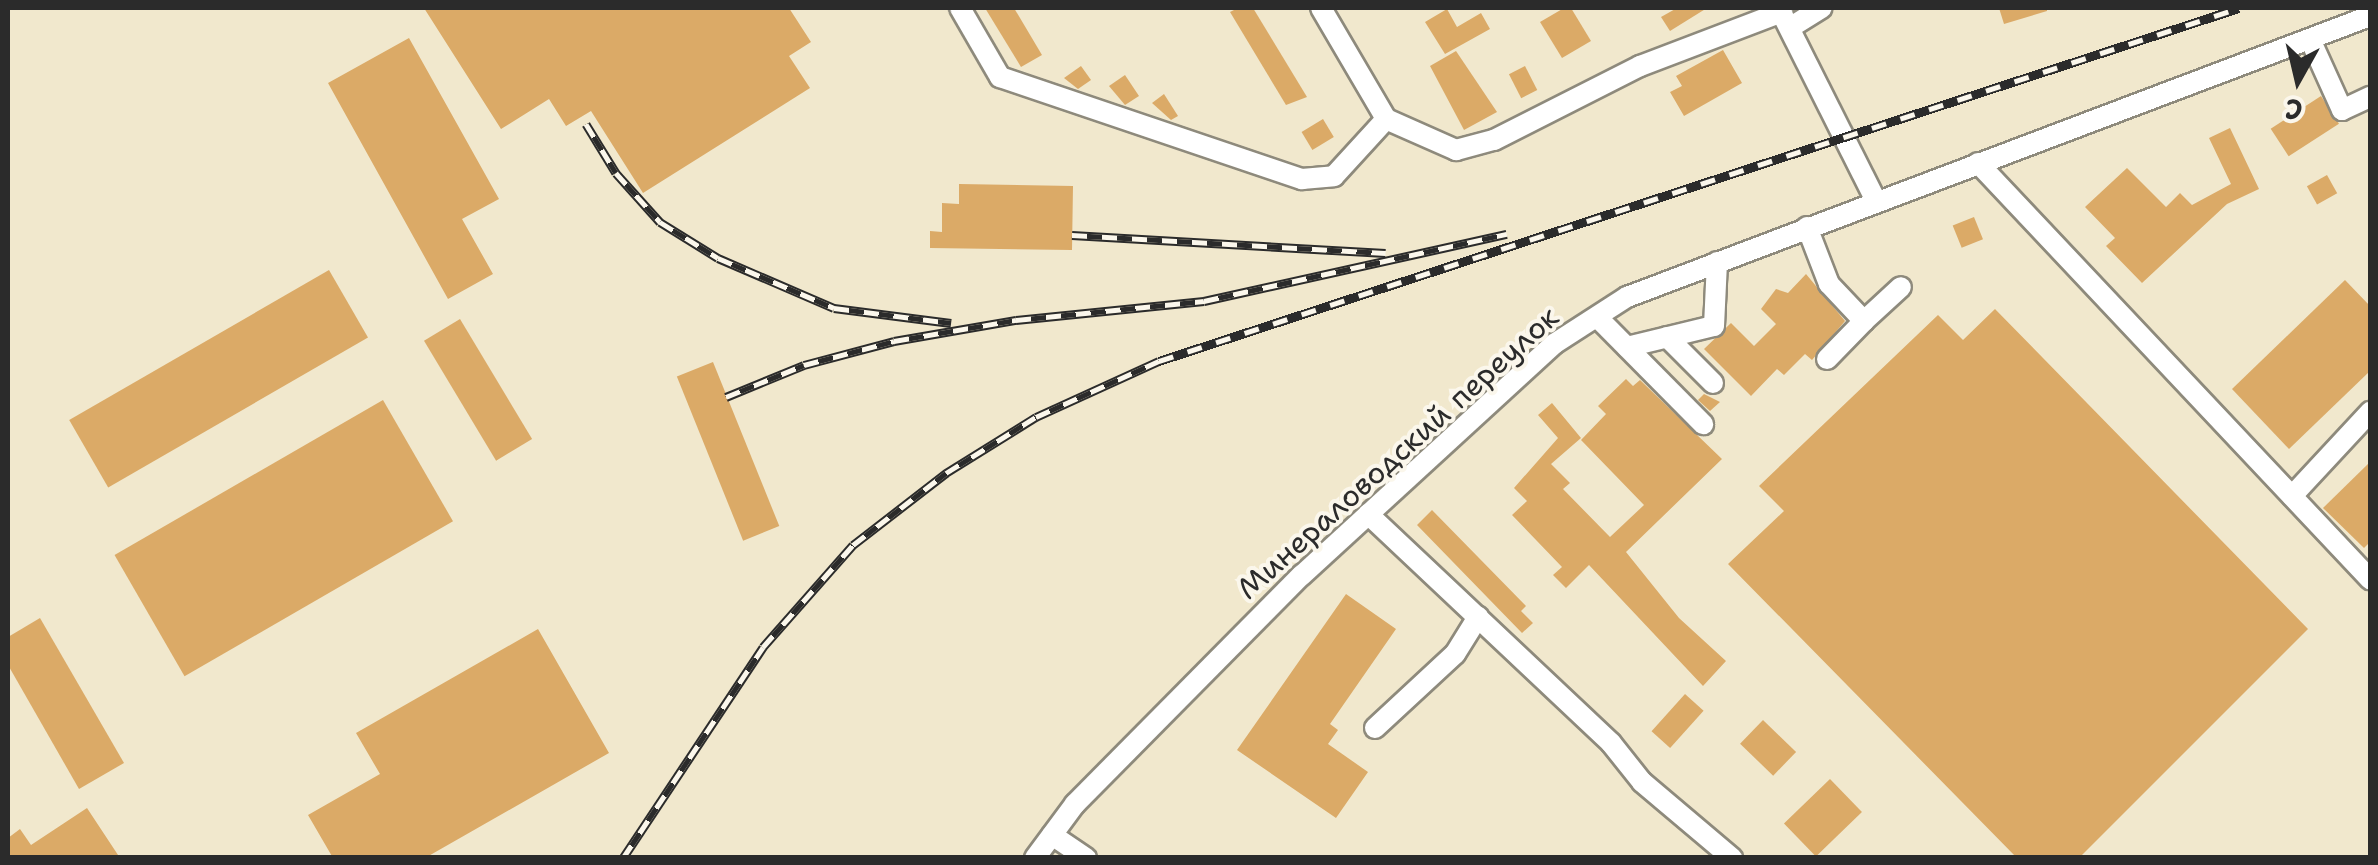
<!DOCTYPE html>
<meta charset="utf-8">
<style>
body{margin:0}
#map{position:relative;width:2378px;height:865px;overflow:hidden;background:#f1e8cd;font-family:"Shantell Sans",sans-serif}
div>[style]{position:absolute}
.building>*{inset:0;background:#dbaa67;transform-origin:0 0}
.roads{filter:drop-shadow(2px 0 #8e8a7c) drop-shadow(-2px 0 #8e8a7c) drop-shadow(0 2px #8e8a7c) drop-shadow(0 -2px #8e8a7c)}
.minor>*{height:20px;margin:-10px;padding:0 10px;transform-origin:10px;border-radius:10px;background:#fff}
.rail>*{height:9px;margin-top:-4.5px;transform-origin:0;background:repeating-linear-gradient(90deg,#fbf7ec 0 15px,#2b2b2b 0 30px);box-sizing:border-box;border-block:2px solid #2b2b2b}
span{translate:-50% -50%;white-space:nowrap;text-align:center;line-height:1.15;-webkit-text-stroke:8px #fbf7ec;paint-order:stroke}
.street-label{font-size:30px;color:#2b2b2b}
.frame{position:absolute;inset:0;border:10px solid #2b2b2b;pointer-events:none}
.north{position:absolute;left:2248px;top:30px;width:100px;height:100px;-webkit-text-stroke:8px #fbf7ec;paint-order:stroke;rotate:188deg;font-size:28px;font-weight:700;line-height:40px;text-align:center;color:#2b2b2b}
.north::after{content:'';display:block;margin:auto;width:35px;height:45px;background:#2b2b2b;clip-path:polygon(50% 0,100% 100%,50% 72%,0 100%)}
</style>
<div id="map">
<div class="building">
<i style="clip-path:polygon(424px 8px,789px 8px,811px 42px,789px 56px,810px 88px,643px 193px,591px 111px,566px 126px,549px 99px,501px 129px)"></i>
<i style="clip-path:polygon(985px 8px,1014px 8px,1042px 55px,1021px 67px)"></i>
<i style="clip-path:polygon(1238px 8px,1253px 8px,1307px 97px,1286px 105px,1230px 12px)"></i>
<i style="clip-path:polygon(1564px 8px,1571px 8px,1591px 41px,1562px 58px,1540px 22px)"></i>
<i style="clip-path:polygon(1677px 8px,1707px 8px,1670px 31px,1661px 17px)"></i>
<i style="clip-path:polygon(1999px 8px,2047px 8px,2047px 11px,2004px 24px)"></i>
<i style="clip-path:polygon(1447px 9px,1457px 27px,1481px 13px,1490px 29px,1445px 54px,1425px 22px)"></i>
<i style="clip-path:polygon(409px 38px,499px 199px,462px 219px,493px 274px,448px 299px,328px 83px)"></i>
<i style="clip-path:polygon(1723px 50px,1742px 83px,1684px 116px,1670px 92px,1682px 86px,1676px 76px)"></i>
<i style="clip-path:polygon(1456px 51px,1497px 112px,1464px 130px,1430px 66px)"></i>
<i style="clip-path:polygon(1081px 66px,1091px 80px,1078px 89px,1064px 78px)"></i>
<i style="left:1525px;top:66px;width:27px;height:18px;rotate:63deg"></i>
<i style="clip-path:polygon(1125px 75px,1139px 96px,1125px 105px,1109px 86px)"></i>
<i style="clip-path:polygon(1164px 94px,1178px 116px,1171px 120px,1152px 103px)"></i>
<i style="left:2321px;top:96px;width:33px;height:60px;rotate:57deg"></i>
<i style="left:1323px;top:119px;width:21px;height:25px;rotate:59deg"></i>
<i style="clip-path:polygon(2230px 128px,2259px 189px,2227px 204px,2142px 283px,2106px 246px,2115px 238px,2085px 207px,2127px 168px,2166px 207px,2180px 193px,2192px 205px,2231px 184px,2209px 138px)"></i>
<i style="left:2327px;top:175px;width:21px;height:23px;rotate:61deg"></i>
<i style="clip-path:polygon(959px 184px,1073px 186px,1072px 250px,930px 248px,930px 231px,942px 232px,942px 203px,959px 204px)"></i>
<i style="left:1974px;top:217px;width:24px;height:23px;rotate:68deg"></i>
<i style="left:329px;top:270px;width:78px;height:300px;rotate:60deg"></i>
<i style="clip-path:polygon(1806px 274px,1845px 321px,1812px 360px,1805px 354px,1784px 375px,1777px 369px,1751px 396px,1704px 349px,1731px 323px,1754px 346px,1776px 324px,1761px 309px,1776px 289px,1788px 293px)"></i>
<i style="clip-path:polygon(2345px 280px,2370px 306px,2370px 371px,2289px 449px,2232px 389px)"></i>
<i style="clip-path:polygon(1995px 309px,2308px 629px,2079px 858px,2017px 858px,1728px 564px,1784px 511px,1759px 486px,1938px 315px,1963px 340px)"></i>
<i style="left:460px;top:319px;width:140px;height:42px;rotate:59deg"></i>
<i style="left:713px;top:362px;width:177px;height:39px;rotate:68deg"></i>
<i style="clip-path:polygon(1626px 379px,1633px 386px,1640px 380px,1722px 459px,1626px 552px,1679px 618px,1726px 661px,1703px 686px,1589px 565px,1566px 588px,1553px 575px,1562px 567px,1512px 515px,1527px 501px,1514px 488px,1558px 438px,1538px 415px,1552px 403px,1581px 438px,1551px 464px,1570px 483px,1563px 489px,1610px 537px,1644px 505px,1581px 440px,1606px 414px,1598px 406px)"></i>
<i style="clip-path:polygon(1704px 394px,1720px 402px,1710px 411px,1698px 400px)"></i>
<i style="left:383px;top:400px;width:140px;height:310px;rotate:60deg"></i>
<i style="clip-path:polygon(2370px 462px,2370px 542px,2364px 548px,2323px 508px)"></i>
<i style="clip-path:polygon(1432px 510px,1526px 606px,1521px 611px,1533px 623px,1522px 633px,1417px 525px)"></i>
<i style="clip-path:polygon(1346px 594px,1396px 629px,1330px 724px,1338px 730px,1328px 744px,1368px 772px,1336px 818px,1237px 750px)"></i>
<i style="clip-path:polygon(40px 618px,124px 763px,79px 789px,8px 665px,8px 637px)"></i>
<i style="clip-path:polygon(538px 629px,609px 753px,425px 858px,333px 858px,308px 815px,380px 774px,356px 733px)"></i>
<i style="left:1685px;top:694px;width:25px;height:50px;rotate:42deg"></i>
<i style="left:1763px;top:720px;width:46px;height:33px;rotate:44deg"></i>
<i style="left:1830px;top:779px;width:46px;height:64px;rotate:46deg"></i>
<i style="clip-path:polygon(87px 808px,120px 858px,8px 858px,8px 838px,20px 829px,31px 845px)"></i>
</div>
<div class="roads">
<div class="minor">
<i style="left:960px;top:8px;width:80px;rotate:59.9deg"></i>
<i style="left:1000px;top:77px;width:319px;rotate:18.7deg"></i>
<i style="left:1302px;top:179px;width:32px;rotate:-5deg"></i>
<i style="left:1334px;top:176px;width:77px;rotate:-47.6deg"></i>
<i style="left:1321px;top:8px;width:129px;rotate:59.6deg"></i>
<i style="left:1386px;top:119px;width:77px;rotate:23.9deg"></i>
<i style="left:1456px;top:150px;width:39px;rotate:-15deg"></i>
<i style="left:1494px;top:140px;width:164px;rotate:-26.9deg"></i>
<i style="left:1640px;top:66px;width:152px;rotate:-20.8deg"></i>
<i style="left:1779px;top:8px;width:216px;rotate:63.3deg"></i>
<i style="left:1791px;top:27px;width:36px;rotate:-32deg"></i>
<i style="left:2310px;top:39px;width:78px;rotate:65.7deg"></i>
<i style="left:2342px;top:110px;width:31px;rotate:-25deg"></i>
<i style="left:1978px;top:163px;width:572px;rotate:46.7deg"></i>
<i style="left:1807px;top:227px;width:61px;rotate:68.9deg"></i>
<i style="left:1829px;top:284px;width:51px;rotate:46.6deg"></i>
<i style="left:1864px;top:321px;width:53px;rotate:134.2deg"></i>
<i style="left:1597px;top:317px;width:151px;rotate:45.3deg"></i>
<i style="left:1864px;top:321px;width:50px;rotate:-42.6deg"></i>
<i style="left:1667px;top:337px;width:65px;rotate:45deg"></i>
<i style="left:1627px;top:347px;width:89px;rotate:-13.6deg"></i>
<i style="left:1714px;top:326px;width:64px;rotate:-87.3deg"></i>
<i style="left:2292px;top:496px;width:115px;rotate:-47.1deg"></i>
<i style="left:1368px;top:514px;width:334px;rotate:43.3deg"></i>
<i style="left:1611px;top:743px;width:50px;rotate:51.5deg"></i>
<i style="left:1642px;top:782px;width:118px;rotate:40.2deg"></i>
<i style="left:1375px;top:728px;width:109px;rotate:-42.8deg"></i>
<i style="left:1455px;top:654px;width:44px;rotate:-58.1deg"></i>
<i style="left:1052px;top:835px;width:41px;rotate:34.1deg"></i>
<i style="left:1035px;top:858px;width:67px;rotate:-53.5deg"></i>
<i style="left:1075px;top:804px;width:322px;rotate:-45.3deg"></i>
<i style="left:1302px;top:575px;width:342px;rotate:-42.5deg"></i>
<i style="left:1554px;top:344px;width:87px;rotate:-32.8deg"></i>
<i style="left:1627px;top:297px;width:794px;rotate:-20.72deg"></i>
</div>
</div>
<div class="rail">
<i style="left:586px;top:124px;width:57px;rotate:58.5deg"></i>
<i style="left:616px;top:173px;width:66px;rotate:48.1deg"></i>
<i style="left:660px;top:222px;width:68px;rotate:31.8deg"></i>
<i style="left:718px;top:258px;width:126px;rotate:23.3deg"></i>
<i style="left:834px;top:308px;width:118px;rotate:7.3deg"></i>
<i style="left:1072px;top:235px;width:314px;rotate:3.3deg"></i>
<i style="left:726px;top:397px;width:84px;rotate:-22.3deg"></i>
<i style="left:804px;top:365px;width:93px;rotate:-14.9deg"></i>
<i style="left:894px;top:341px;width:124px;rotate:-9.8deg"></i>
<i style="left:1016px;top:320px;width:189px;rotate:-5.8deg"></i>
<i style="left:1204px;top:301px;width:310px;rotate:-12.5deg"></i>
<i style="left:623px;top:858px;width:253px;rotate:-56.4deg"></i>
<i style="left:763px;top:647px;width:136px;rotate:-48.6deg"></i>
<i style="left:853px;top:545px;width:118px;rotate:-37.7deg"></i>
<i style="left:946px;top:473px;width:106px;rotate:-31.9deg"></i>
<i style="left:1036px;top:417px;width:135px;rotate:-24.5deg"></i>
<i style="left:1159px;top:361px;width:1136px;rotate:-18.1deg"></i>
</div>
<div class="street-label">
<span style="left:1398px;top:453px;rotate:-42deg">Минераловодский переулок</span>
</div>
<div class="frame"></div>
<div class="north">С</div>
</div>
